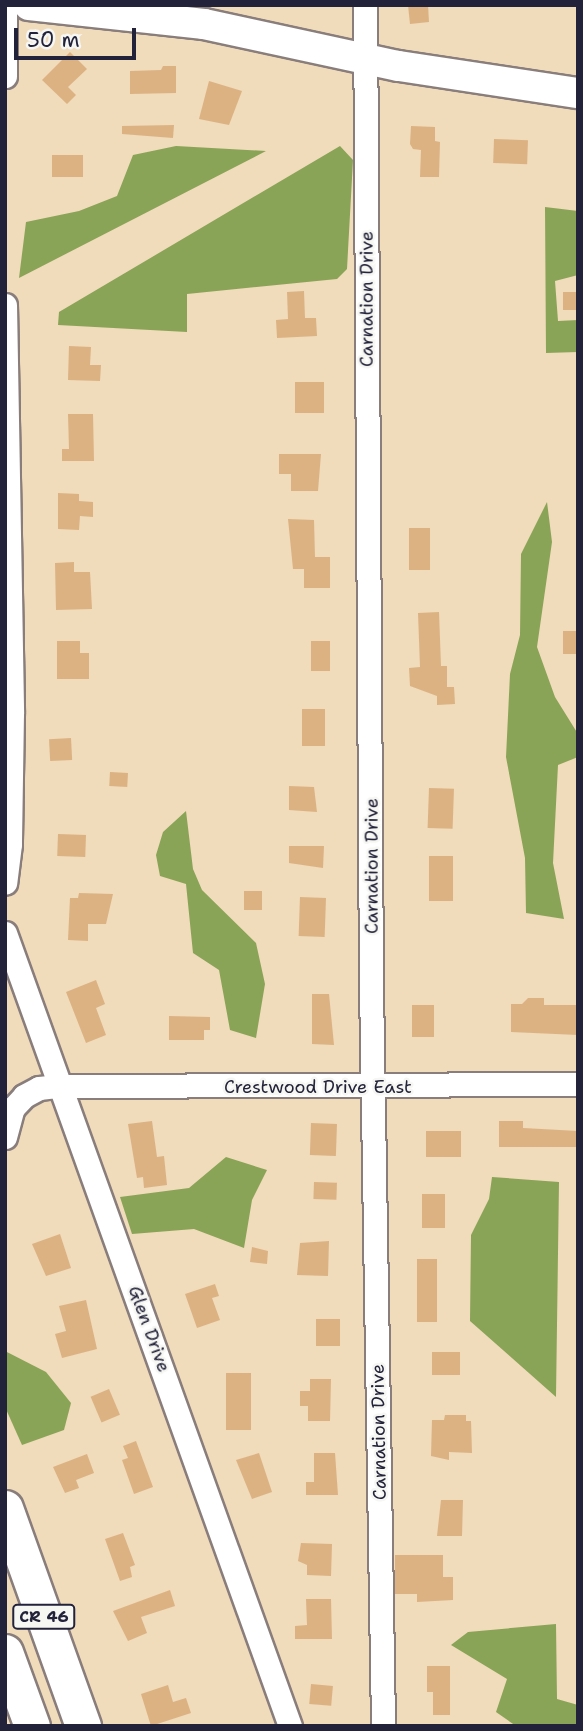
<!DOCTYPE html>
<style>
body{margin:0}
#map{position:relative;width:583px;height:1731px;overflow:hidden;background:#f0dbbb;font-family:"Shantell Sans",sans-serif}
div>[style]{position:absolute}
.forest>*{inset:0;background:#89a457}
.building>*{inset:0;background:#dcb283;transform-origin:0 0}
.roads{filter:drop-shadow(2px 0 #897e7b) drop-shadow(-2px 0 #897e7b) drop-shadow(0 2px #897e7b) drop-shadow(0 -2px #897e7b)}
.minor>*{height:23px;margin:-11.5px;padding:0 11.5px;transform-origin:11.5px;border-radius:11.5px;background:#fff}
.major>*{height:30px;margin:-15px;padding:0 15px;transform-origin:15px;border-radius:15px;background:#fff}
.highway>*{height:35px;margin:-17.5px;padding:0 17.5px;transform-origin:17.5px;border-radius:17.5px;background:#fff}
span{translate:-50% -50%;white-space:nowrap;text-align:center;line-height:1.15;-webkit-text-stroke:5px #f6f6f2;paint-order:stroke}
.shield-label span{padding:2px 5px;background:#f6f6f2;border:2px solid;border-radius:5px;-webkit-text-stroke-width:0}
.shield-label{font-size:16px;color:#22223b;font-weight:700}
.street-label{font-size:18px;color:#22223b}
.frame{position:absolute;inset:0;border:7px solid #22223b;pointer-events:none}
.scale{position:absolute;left:14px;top:28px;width:122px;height:32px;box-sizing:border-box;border:4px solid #22223b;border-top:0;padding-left:9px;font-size:21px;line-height:24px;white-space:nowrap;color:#22223b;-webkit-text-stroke:5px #f6f6f2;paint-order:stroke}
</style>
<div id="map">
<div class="forest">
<i style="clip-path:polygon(176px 146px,266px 151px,19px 278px,26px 222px,79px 211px,117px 196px,133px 155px)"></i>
<i style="clip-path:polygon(340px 146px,353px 160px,347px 269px,337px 279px,187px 294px,187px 332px,58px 325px,59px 312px)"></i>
<i style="clip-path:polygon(545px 207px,578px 211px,578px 275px,555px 281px,558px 321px,578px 320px,578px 352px,546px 353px)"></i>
<i style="clip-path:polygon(547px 502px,552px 542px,537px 647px,555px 697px,578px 734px,578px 757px,558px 765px,553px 863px,564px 919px,526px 913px,525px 858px,506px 757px,510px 674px,520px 635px,521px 554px)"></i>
<i style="clip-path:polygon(186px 811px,193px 869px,202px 890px,256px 943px,265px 984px,256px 1038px,230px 1030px,219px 970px,193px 953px,186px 884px,160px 876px,156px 855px,163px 832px)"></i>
<i style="clip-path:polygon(226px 1157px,267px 1170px,252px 1200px,244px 1248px,194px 1229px,132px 1234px,120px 1197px,189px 1188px)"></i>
<i style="clip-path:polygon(492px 1177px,559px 1182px,556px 1397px,470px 1321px,471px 1235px,489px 1199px)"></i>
<i style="clip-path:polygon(5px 1351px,46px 1372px,71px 1403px,64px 1430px,22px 1445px,5px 1407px)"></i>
<i style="clip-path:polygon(556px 1624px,557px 1699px,578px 1705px,578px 1726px,516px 1726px,496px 1712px,507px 1679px,451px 1645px,468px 1632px)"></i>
</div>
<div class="building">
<i style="clip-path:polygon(408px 5px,428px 5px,429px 22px,410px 24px)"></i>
<i style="clip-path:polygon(70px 52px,87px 69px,68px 87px,76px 95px,67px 104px,42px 80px)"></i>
<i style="clip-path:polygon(163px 66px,176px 66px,176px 93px,130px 94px,130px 71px,161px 70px)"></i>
<i style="clip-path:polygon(209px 81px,242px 91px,229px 125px,199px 119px)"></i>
<i style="clip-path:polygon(174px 125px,173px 138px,122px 134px,122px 126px)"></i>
<i style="clip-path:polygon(411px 126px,435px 127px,435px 141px,440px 142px,439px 177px,420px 177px,421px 150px,413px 149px,410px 144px)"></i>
<i style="left:494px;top:139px;width:34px;height:24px;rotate:2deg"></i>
<i style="left:52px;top:155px;width:31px;height:22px"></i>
<i style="clip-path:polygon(304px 291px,305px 318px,316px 318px,317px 336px,277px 338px,276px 320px,288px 319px,287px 292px)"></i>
<i style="left:563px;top:292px;width:15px;height:18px"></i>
<i style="clip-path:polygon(69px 346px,91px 347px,90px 365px,101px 365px,100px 381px,68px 380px)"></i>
<i style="left:295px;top:382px;width:29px;height:31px"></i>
<i style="clip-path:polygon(68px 414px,93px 414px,94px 461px,62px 461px,62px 449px,69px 449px)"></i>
<i style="clip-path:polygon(279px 454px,321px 454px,318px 491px,291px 491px,291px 474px,279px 474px)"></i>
<i style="clip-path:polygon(58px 493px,79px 494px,79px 501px,93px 502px,93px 517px,80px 516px,79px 530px,58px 529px)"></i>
<i style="clip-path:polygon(288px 519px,314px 520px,315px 557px,330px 557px,330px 588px,304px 588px,304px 569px,293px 569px)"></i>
<i style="left:409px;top:528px;width:21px;height:42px"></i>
<i style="clip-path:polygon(74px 562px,74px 572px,90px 572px,92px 609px,56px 610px,55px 563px)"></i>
<i style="clip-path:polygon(439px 612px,441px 666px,447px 666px,447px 687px,454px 687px,455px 704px,437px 705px,437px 696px,410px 686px,409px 668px,420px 667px,418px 613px)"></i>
<i style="left:563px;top:631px;width:15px;height:23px"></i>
<i style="clip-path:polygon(57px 641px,80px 641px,80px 653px,89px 653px,89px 679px,57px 679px)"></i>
<i style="left:311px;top:641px;width:19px;height:30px"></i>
<i style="left:302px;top:709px;width:23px;height:37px"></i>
<i style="left:71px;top:738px;width:22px;height:22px;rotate:87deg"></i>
<i style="left:110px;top:772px;width:18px;height:14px;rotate:3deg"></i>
<i style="clip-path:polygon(289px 786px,314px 787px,317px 812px,289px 810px)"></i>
<i style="left:429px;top:788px;width:25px;height:40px;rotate:2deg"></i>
<i style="left:58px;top:834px;width:28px;height:22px;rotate:2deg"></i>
<i style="clip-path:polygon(289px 846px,324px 846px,323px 868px,289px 863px)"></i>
<i style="left:429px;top:856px;width:24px;height:45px"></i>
<i style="left:244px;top:891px;width:18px;height:19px"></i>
<i style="clip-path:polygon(79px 893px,113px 894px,106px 924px,88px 924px,88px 941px,68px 940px,70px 898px,78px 898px)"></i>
<i style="left:300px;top:897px;width:26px;height:39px;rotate:2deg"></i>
<i style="clip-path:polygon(96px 980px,105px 1004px,96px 1008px,106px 1035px,86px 1043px,66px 992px)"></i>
<i style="clip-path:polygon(312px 994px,329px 994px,334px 1045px,312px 1044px)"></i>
<i style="clip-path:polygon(528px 998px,544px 998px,544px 1005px,578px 1005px,578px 1035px,511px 1032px,511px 1004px,522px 1004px)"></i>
<i style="left:412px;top:1005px;width:22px;height:32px"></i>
<i style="clip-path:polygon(169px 1016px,210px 1017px,210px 1030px,204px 1030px,204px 1040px,169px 1040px)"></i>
<i style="clip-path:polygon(152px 1121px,157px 1157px,164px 1156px,167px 1185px,144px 1188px,143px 1177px,137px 1178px,128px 1124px)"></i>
<i style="clip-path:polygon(499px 1121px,523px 1121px,523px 1128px,578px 1131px,578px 1147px,499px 1147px)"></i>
<i style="left:311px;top:1123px;width:26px;height:32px;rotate:2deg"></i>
<i style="left:426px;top:1131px;width:35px;height:26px"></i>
<i style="left:314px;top:1182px;width:23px;height:17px;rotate:2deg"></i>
<i style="left:422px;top:1194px;width:23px;height:34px"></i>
<i style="clip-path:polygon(60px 1234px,71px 1268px,46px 1276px,32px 1244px)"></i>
<i style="clip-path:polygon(329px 1241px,328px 1276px,297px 1275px,300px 1243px)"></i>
<i style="clip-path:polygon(252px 1247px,268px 1251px,267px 1264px,250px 1262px)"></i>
<i style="left:417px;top:1259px;width:20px;height:63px"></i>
<i style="clip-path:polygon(215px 1284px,219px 1296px,212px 1298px,220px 1320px,197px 1328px,185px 1294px)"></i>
<i style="clip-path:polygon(86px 1300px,97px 1349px,62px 1358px,55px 1334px,66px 1331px,59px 1306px)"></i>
<i style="left:316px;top:1319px;width:24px;height:27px"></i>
<i style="left:432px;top:1352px;width:28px;height:23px"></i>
<i style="left:226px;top:1373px;width:25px;height:57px"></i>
<i style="clip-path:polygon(310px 1379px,331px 1379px,330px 1421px,308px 1421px,308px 1406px,300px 1406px,300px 1391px,310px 1391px)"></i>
<i style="left:109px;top:1389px;width:28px;height:20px;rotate:67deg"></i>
<i style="clip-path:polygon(445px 1415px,466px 1415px,466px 1421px,471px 1421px,472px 1453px,449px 1452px,449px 1460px,431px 1456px,432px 1420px,444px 1420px)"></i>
<i style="clip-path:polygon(136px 1441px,153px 1487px,134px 1494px,122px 1460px,128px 1458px,123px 1446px)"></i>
<i style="clip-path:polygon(259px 1453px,272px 1492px,252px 1499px,236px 1460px)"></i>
<i style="clip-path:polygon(314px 1453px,335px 1453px,338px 1495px,306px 1495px,306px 1482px,314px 1482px)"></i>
<i style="clip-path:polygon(87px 1454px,94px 1473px,76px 1480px,79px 1488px,65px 1493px,53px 1467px)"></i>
<i style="clip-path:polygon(441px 1500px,463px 1500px,462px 1536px,437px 1536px)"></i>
<i style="clip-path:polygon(123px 1533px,135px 1565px,130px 1567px,132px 1577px,120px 1581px,105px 1539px)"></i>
<i style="clip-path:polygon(301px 1543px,332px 1544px,331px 1576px,307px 1575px,307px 1565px,298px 1561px)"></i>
<i style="clip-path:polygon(395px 1555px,443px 1555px,443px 1577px,453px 1577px,453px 1600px,417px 1602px,417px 1594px,395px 1594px)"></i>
<i style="clip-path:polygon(170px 1590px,175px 1606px,141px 1617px,147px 1633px,128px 1641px,113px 1611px)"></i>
<i style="clip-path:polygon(306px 1599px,331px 1599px,332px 1639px,295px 1639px,295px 1626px,307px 1625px)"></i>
<i style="clip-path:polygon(427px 1666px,450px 1666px,450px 1715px,433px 1715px,433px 1692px,427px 1692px)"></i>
<i style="left:311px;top:1684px;width:22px;height:20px;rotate:5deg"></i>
<i style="clip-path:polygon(168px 1685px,173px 1702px,186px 1698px,191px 1713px,151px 1726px,141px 1694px)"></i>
</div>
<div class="roads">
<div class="minor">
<i style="left:365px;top:5px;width:980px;rotate:89.65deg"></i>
<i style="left:371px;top:985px;width:741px;rotate:89.07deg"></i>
<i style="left:5px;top:6px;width:70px;rotate:90deg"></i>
<i style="left:5px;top:305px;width:408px;rotate:89deg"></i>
<i style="left:12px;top:713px;width:131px;rotate:90.9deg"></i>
<i style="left:10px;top:844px;width:39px;rotate:97deg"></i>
<i style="left:5px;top:933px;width:843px;rotate:70.23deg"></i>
<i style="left:5px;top:1137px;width:30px;rotate:-75deg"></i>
<i style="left:13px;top:1108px;width:16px;rotate:-47deg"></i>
<i style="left:24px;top:1096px;width:17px;rotate:-28deg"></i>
<i style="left:39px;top:1088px;width:20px;rotate:-6deg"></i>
<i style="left:59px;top:1086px;width:519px;rotate:-0.22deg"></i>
</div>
<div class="major">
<i style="left:29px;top:5px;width:176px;rotate:6.2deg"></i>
<i style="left:204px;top:24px;width:199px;rotate:12.2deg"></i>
<i style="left:399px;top:66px;width:181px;rotate:8.6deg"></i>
</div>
<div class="highway">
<i style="left:5px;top:1508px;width:232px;rotate:70.3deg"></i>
<i style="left:5px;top:1652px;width:79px;rotate:70deg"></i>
</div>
</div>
<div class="shield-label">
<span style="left:44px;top:1617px">CR 46</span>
</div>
<div class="street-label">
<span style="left:367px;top:299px;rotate:-90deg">Carnation Drive</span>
<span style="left:372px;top:866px;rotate:-90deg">Carnation Drive</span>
<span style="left:318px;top:1087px">Crestwood Drive East</span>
<span style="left:149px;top:1329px;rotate:70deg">Glen Drive</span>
<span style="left:379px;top:1432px;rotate:-91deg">Carnation Drive</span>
</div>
<div class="frame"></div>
<div class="scale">50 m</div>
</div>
